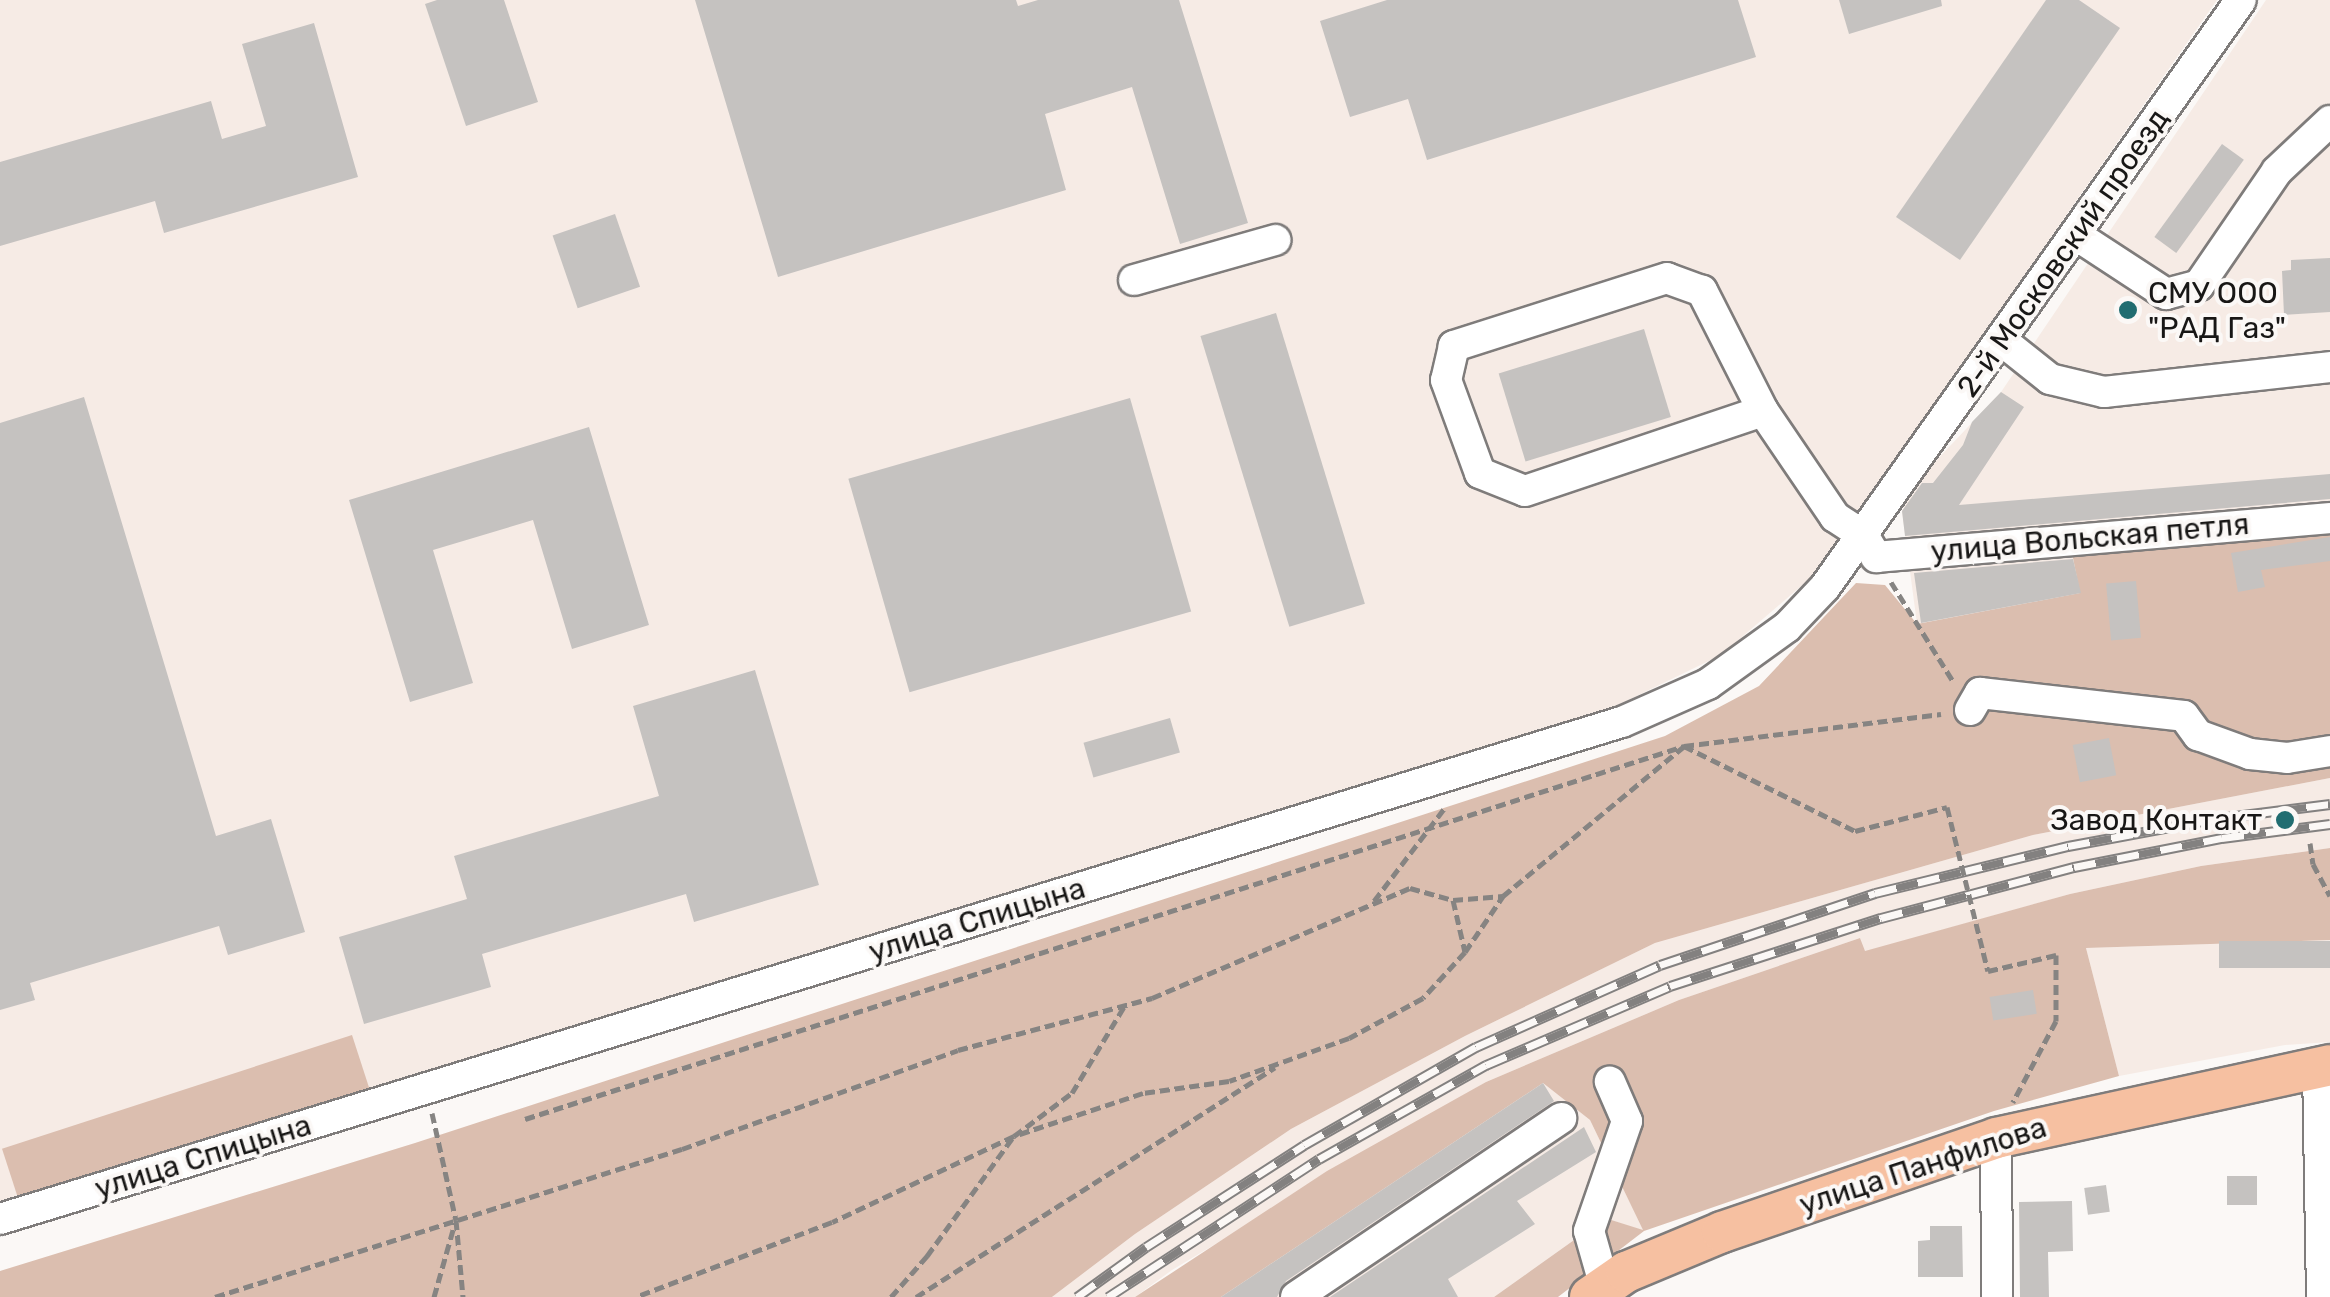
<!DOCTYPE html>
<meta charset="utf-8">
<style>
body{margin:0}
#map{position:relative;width:2330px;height:1297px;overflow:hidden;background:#fbf8f6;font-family:Rubik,sans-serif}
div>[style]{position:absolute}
.built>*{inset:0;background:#f6ebe5}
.green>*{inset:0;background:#dbbeaf;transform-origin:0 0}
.building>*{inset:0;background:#c5c2c0;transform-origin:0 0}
.path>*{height:5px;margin-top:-2.5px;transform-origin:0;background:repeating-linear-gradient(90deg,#868482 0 10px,transparent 0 15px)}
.roads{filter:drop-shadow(2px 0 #7f7c7b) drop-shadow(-2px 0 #7f7c7b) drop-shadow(0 2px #7f7c7b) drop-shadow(0 -2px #7f7c7b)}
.minor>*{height:30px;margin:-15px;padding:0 15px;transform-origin:15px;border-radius:15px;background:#fff}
.major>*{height:40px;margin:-20px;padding:0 20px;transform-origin:20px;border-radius:20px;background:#f6c0a1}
.rail>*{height:11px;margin-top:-5.5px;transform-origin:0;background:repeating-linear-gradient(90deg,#fbf8f6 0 22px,#838180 0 44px);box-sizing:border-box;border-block:2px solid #838180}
.path-bridge>*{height:5px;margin-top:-2.5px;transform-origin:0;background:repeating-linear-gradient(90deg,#868482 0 10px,transparent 0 15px)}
.dots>*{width:28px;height:28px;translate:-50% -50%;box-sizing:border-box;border:5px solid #fbf8f6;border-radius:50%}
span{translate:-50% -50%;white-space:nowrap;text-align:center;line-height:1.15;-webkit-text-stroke:8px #fbf8f6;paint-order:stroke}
.street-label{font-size:30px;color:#181716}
.poi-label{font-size:30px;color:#181716}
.left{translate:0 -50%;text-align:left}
.right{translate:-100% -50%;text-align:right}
</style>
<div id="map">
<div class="built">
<i style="clip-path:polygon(0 0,2217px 0,1815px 574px,1721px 655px,1612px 708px,0 1203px)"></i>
<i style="clip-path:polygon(2266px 0,2330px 0,2330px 529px,2072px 554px,2081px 593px,1917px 624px,1902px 511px,1916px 482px,2001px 392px)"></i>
<i style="clip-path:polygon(2330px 778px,2330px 848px,2201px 866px,2070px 894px,1864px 952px,1860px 938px,1679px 1000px,1486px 1082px,1172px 1270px,1135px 1297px,1052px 1297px,1135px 1234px,1291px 1129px,1465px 1036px,1655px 943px,2033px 835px)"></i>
<i style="clip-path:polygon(2330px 940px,2330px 1042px,2285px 1045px,2119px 1076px,2086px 948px)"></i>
<i style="clip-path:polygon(1543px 1083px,1590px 1120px,1644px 1231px,1605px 1218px,1494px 1297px,1221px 1297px)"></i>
</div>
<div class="green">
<i style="clip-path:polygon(2330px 529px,2330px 778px,2033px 835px,1655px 943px,1465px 1036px,1291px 1129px,1135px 1234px,1052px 1297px,0 1297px,0 1271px,415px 1143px,1665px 736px,1759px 686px,1856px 583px,1885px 585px,1917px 624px,2080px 593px,2072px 553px)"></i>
<i style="clip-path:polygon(2330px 848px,2330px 940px,2086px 948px,2119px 1076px,1994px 1111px,1644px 1231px,1558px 1297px,1494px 1297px,1605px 1218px,1643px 1230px,1590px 1120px,1543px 1083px,1221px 1297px,1135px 1297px,1327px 1171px,1486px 1082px,1679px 1000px,1860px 938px,1865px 951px,2070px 894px,2201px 866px)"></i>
<i style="left:352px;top:1035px;width:58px;height:368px;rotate:72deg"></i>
</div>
<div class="building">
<i style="clip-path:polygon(437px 0,504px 0,538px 102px,466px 126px,425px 4px)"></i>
<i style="clip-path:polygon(695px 0,1016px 0,1018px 6px,1038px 0,1179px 0,1248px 223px,1180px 244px,1132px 87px,1045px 114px,1066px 190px,778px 277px)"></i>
<i style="clip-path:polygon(1387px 0,1738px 0,1756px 57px,1427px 160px,1408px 99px,1350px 117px,1320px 21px)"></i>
<i style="clip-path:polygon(1839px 0,1941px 0,1942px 6px,1849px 34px)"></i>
<i style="clip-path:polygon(2046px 0,2079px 0,2120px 28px,1960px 260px,1896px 217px)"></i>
<i style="clip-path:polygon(314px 23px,358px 177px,164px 233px,155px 201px,0 246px,0 162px,211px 101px,222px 139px,266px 126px,242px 44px)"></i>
<i style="left:2222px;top:144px;width:27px;height:115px;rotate:36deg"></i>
<i style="left:615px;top:214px;width:77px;height:66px;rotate:71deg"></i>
<i style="clip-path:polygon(2330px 258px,2330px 312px,2284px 315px,2282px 271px,2291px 270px,2291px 260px)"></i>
<i style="left:1276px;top:313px;width:304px;height:79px;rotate:73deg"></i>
<i style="left:1644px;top:329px;width:92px;height:152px;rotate:73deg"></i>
<i style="clip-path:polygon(2001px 392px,2024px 407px,1959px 505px,2330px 474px,2330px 499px,1905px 536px,1902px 511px,1922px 483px,1933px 483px,1963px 445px,1972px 422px)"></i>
<i style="clip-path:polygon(84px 397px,216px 836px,271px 819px,305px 932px,228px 955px,219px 926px,30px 983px,35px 1000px,0 1010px,0 423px)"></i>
<i style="left:1130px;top:398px;width:222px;height:293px;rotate:74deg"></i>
<i style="clip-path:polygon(589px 427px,649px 625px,572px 649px,533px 520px,433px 550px,473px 683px,410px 702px,349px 500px)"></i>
<i style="clip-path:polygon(2330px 537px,2330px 561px,2261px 570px,2265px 587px,2238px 592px,2231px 553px)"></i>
<i style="clip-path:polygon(2073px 559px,2081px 593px,1921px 623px,1914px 573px)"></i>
<i style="left:2136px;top:581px;width:57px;height:30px;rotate:85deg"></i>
<i style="clip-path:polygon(755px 670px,819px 885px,694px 922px,686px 894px,482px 954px,491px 987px,364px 1024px,339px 937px,467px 899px,454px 856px,659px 796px,633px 706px)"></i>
<i style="left:1170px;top:718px;width:36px;height:90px;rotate:74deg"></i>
<i style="left:2109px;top:738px;width:38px;height:37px;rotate:79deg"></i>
<i style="left:2330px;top:941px;width:27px;height:111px;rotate:90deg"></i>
<i style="left:2033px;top:990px;width:24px;height:44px;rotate:81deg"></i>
<i style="clip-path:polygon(1543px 1083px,1554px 1101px,1286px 1281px,1277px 1297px,1221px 1297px)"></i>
<i style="clip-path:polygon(1584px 1127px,1596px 1152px,1517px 1201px,1535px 1224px,1448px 1279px,1458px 1297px,1330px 1297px)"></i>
<i style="left:2227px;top:1176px;width:30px;height:29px"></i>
<i style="left:2106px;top:1185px;width:27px;height:22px;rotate:82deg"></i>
<i style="clip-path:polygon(2072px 1201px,2073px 1251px,2048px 1252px,2049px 1297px,2020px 1297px,2019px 1202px)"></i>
<i style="clip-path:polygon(1930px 1226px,1962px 1226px,1963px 1277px,1918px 1277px,1918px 1241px,1930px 1240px)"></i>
</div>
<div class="path">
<i style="left:1891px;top:582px;width:119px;rotate:58deg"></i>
<i style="left:2310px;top:843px;width:21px;rotate:82deg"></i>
<i style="left:2313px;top:864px;width:36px;rotate:62deg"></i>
<i style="left:1453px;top:900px;width:50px;rotate:-4.6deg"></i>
<i style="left:1374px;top:901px;width:119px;rotate:-52.8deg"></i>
<i style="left:1465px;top:952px;width:68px;rotate:-55.8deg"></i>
<i style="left:1503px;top:896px;width:235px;rotate:-39.6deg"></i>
<i style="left:1684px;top:746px;width:259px;rotate:-7.1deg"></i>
<i style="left:1988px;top:971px;width:70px;rotate:-13.2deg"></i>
<i style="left:2056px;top:955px;width:66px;rotate:90deg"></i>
<i style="left:2056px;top:1021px;width:92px;rotate:118deg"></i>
<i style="left:432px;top:1113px;width:110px;rotate:77.4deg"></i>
<i style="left:456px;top:1220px;width:77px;rotate:84.8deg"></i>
<i style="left:525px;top:1119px;width:1218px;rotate:-17.84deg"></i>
<i style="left:1684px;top:746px;width:191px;rotate:26.4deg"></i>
<i style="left:1855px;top:831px;width:95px;rotate:-14.6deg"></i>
<i style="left:215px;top:1297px;width:490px;rotate:-17.6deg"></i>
<i style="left:682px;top:1149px;width:293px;rotate:-19.7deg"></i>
<i style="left:958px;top:1050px;width:201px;rotate:-15deg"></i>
<i style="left:1152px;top:998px;width:280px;rotate:-23.1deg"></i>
<i style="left:1410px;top:888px;width:45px;rotate:15.6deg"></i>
<i style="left:1453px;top:900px;width:53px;rotate:77deg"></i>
<i style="left:1465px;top:952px;width:62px;rotate:132.4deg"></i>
<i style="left:1423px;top:998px;width:84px;rotate:151.6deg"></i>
<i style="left:1349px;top:1038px;width:127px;rotate:160.3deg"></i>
<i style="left:1229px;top:1081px;width:87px;rotate:172.1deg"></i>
<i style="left:1143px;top:1093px;width:136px;rotate:161.6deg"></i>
<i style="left:1014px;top:1136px;width:201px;rotate:154.7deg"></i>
<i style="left:832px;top:1222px;width:210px;rotate:159.1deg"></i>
<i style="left:434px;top:1297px;width:77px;rotate:-74.2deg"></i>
<i style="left:891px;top:1297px;width:55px;rotate:-48.7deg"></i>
<i style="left:927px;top:1256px;width:148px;rotate:-54.1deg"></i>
<i style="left:1014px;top:1136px;width:72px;rotate:-36.6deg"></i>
<i style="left:1072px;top:1093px;width:103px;rotate:-58.9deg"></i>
<i style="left:916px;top:1297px;width:426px;rotate:-32.6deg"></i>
</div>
<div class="roads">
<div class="minor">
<i style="left:2076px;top:235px;width:108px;rotate:33.2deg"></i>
<i style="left:2166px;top:294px;width:34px;rotate:-15deg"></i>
<i style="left:2199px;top:285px;width:138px;rotate:-55.6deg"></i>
<i style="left:2277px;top:171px;width:73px;rotate:-43.3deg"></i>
<i style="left:1134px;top:280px;width:147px;rotate:-15.8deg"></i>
<i style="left:2001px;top:340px;width:63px;rotate:38.5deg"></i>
<i style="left:2050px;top:379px;width:56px;rotate:13.5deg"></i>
<i style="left:2104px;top:392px;width:227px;rotate:-6.3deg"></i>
<i style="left:1763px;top:411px;width:135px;rotate:-116.9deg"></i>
<i style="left:1702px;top:291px;width:37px;rotate:-160deg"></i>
<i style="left:1667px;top:278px;width:224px;rotate:162.3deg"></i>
<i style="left:1454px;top:346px;width:35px;rotate:103deg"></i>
<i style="left:1446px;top:380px;width:99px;rotate:69.9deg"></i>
<i style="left:1480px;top:473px;width:48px;rotate:21.8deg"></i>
<i style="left:1525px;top:491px;width:251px;rotate:-18.6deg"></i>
<i style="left:1763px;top:411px;width:128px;rotate:55.8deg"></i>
<i style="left:1835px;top:517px;width:33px;rotate:33deg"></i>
<i style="left:1863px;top:535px;width:26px;rotate:59deg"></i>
<i style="left:1876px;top:557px;width:456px;rotate:-4.9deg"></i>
<i style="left:1970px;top:710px;width:20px;rotate:-60deg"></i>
<i style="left:1980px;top:693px;width:205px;rotate:6.4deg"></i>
<i style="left:2184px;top:716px;width:24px;rotate:54deg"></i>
<i style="left:2198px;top:735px;width:55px;rotate:20.1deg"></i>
<i style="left:2250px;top:754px;width:37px;rotate:6deg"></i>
<i style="left:2287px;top:758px;width:44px;rotate:-9.2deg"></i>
<i style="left:2318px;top:1067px;width:230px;rotate:89deg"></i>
<i style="left:1996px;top:1138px;width:159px;rotate:89.6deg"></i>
<i style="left:0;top:1219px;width:1696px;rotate:-17.04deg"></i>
<i style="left:1622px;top:722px;width:94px;rotate:-23.8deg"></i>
<i style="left:1708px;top:684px;width:97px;rotate:-35.8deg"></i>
<i style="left:1787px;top:627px;width:55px;rotate:-46.5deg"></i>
<i style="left:1825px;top:587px;width:719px;rotate:-54.68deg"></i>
<i style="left:1605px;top:1287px;width:58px;rotate:-105.9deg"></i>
<i style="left:1589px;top:1231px;width:116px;rotate:-70.9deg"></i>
<i style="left:1627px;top:1121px;width:43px;rotate:-113.6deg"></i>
<i style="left:1296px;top:1297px;width:320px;rotate:-34deg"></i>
</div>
<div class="major">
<i style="left:1590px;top:1297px;width:44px;rotate:-34.8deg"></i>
<i style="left:1626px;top:1272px;width:104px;rotate:-22.6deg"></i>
<i style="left:1722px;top:1232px;width:290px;rotate:-18.9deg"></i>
<i style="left:1996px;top:1138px;width:342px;rotate:-12.3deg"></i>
</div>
</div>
<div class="rail">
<i style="left:1077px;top:1297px;width:85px;rotate:-35.9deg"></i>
<i style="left:1146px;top:1247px;width:188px;rotate:-32.8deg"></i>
<i style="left:1304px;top:1145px;width:198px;rotate:-29.7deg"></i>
<i style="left:1476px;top:1047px;width:201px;rotate:-24deg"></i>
<i style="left:1660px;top:965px;width:227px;rotate:-18.5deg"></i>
<i style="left:1875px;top:893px;width:199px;rotate:-13.7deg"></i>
<i style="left:2068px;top:846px;width:154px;rotate:-10.5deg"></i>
<i style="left:2219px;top:818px;width:112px;rotate:-7.2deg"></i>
<i style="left:1108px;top:1297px;width:252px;rotate:-33.2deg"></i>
<i style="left:1319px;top:1159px;width:192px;rotate:-29.4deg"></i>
<i style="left:1486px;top:1065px;width:200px;rotate:-23.2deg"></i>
<i style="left:1670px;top:986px;width:222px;rotate:-17.9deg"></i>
<i style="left:1881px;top:918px;width:200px;rotate:-14.8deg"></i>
<i style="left:2074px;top:867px;width:151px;rotate:-11.1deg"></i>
<i style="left:2222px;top:838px;width:109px;rotate:-7.4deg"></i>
</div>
<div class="path-bridge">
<i style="left:1947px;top:807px;width:169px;rotate:76deg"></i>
</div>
<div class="dots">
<i style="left:2128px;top:310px;background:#216d71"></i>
<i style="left:2285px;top:820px;background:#216d71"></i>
</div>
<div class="street-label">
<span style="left:2063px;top:253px;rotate:-55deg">2-й Московский проезд</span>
<span style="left:2090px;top:538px;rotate:-5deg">улица Вольская петля</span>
<span style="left:977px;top:920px;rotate:-17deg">улица Спицына</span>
<span style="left:203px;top:1157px;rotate:-17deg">улица Спицына</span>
<span style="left:1923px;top:1166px;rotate:-18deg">улица Панфилова</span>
</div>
<div class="poi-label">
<span class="left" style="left:2148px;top:310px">СМУ ООО<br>"РАД Газ"</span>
<span class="right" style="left:2262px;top:820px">Завод Контакт</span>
</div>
</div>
